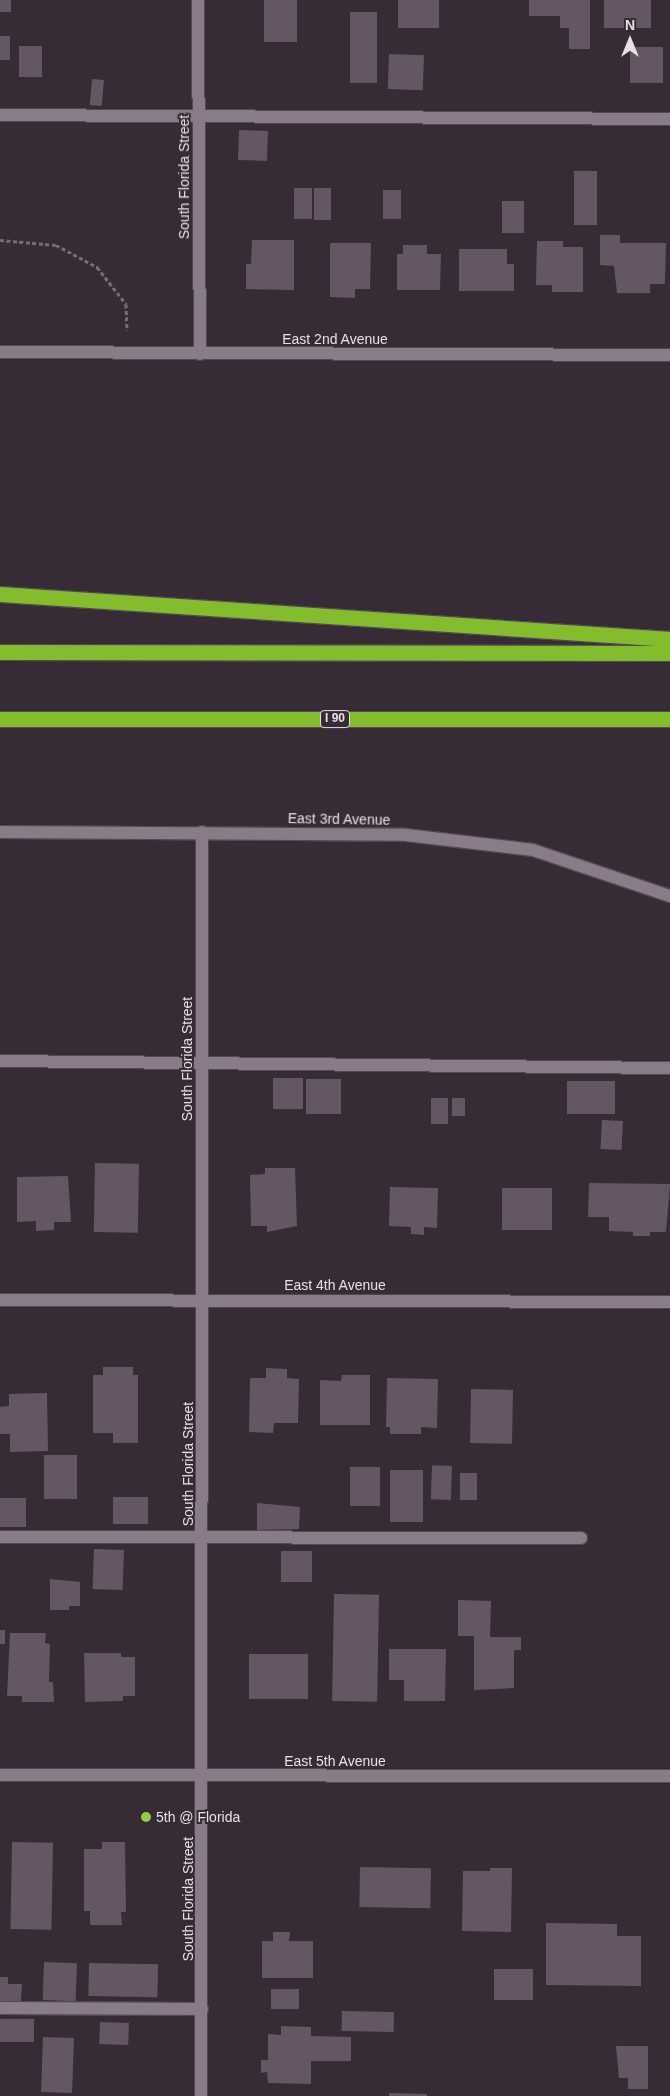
<!DOCTYPE html>
<style>
body{margin:0}
#map{position:relative;width:670px;height:2096px;overflow:hidden;background:#372b36;font-family:Arial,sans-serif}
div>[style]{position:absolute}
.building>*{inset:0;background:#645763;transform-origin:0 0}
.path>*{height:3px;margin-top:-1.5px;transform-origin:0;background:repeating-linear-gradient(90deg,#776d76 0 4px,transparent 0 6.5px)}
.roads{filter:drop-shadow(1px 0 #524951) drop-shadow(-1px 0 #524951) drop-shadow(0 1px #524951) drop-shadow(0 -1px #524951)}
.minor>*{height:12px;margin:-6px;padding:0 6px;transform-origin:6px;border-radius:6px;background:#897b87}
.highway>*{height:15px;margin:-7.5px;padding:0 7.5px;transform-origin:7.5px;border-radius:7.5px;background:#83bd2d}
.dots>*{width:14px;height:14px;translate:-50% -50%;box-sizing:border-box;border:2px solid #372b36;border-radius:50%}
span{translate:-50% -50%;white-space:nowrap;text-align:center;line-height:1.15;-webkit-text-stroke:4px #372b36;paint-order:stroke}
.shield-label span{padding:1px 4px;background:#372b36;border:1px solid;border-radius:4px;-webkit-text-stroke-width:0}
.shield-label{font-size:12px;color:#e7e0e6;font-weight:700}
.street-label{font-size:14px;color:#e7e0e6}
.poi-label{font-size:14px;color:#e7e0e6}
.left{translate:0 -50%;text-align:left}
.north{position:absolute;left:605px;top:15px;width:50px;height:50px;-webkit-text-stroke:4px #372b36;paint-order:stroke;rotate:0deg;font-size:14px;font-weight:700;line-height:20px;text-align:center;color:#e7e0e6}
.north::after{content:'';display:block;margin:auto;width:18px;height:22px;background:#e7e0e6;clip-path:polygon(50% 0,100% 100%,50% 72%,0 100%)}
</style>
<div id="map">
<div class="building">
<i style="left:0;top:0;width:11px;height:12px"></i>
<i style="left:264px;top:0;width:33px;height:42px"></i>
<i style="left:398px;top:0;width:41px;height:28px"></i>
<i style="clip-path:polygon(529px 0,590px 0,590px 49px,569px 49px,569px 28px,560px 28px,560px 16px,529px 16px)"></i>
<i style="left:604px;top:0;width:47px;height:28px"></i>
<i style="left:350px;top:12px;width:27px;height:71px"></i>
<i style="left:0;top:36px;width:10px;height:24px"></i>
<i style="left:19px;top:46px;width:23px;height:31px"></i>
<i style="left:630px;top:47px;width:33px;height:36px"></i>
<i style="left:389px;top:54px;width:35px;height:35px;rotate:2deg"></i>
<i style="left:92px;top:79px;width:12px;height:26px;rotate:5deg"></i>
<i style="left:239px;top:130px;width:29px;height:30px;rotate:2deg"></i>
<i style="left:574px;top:171px;width:23px;height:54px"></i>
<i style="left:294px;top:188px;width:18px;height:31px"></i>
<i style="left:314px;top:188px;width:17px;height:32px"></i>
<i style="left:383px;top:190px;width:18px;height:29px"></i>
<i style="left:502px;top:201px;width:22px;height:32px"></i>
<i style="clip-path:polygon(600px 235px,620px 235px,620px 243px,666px 243px,665px 284px,650px 284px,650px 293px,617px 293px,614px 266px,600px 265px)"></i>
<i style="clip-path:polygon(252px 240px,294px 240px,294px 290px,246px 289px,246px 264px,251px 264px)"></i>
<i style="clip-path:polygon(537px 241px,563px 241px,563px 247px,583px 247px,583px 292px,552px 292px,552px 285px,536px 285px)"></i>
<i style="clip-path:polygon(330px 243px,371px 243px,370px 289px,355px 289px,355px 298px,330px 297px)"></i>
<i style="clip-path:polygon(403px 245px,427px 245px,427px 254px,441px 254px,440px 290px,397px 290px,397px 254px,403px 254px)"></i>
<i style="clip-path:polygon(459px 249px,507px 249px,507px 264px,514px 264px,514px 291px,459px 291px)"></i>
<i style="left:273px;top:1078px;width:30px;height:31px"></i>
<i style="left:306px;top:1079px;width:35px;height:35px"></i>
<i style="left:567px;top:1081px;width:48px;height:33px"></i>
<i style="left:431px;top:1098px;width:17px;height:26px"></i>
<i style="left:452px;top:1098px;width:13px;height:18px"></i>
<i style="left:602px;top:1120px;width:21px;height:29px;rotate:3deg"></i>
<i style="left:95px;top:1163px;width:44px;height:69px;rotate:1deg"></i>
<i style="clip-path:polygon(265px 1168px,295px 1168px,297px 1226px,267px 1232px,267px 1226px,251px 1226px,250px 1175px,265px 1174px)"></i>
<i style="clip-path:polygon(68px 1176px,71px 1222px,54px 1222px,54px 1230px,36px 1231px,36px 1221px,17px 1222px,17px 1177px)"></i>
<i style="clip-path:polygon(589px 1183px,670px 1184px,666px 1232px,650px 1232px,650px 1236px,633px 1236px,633px 1232px,609px 1231px,609px 1217px,588px 1217px)"></i>
<i style="clip-path:polygon(390px 1187px,438px 1188px,437px 1228px,424px 1227px,424px 1235px,411px 1234px,411px 1227px,389px 1226px)"></i>
<i style="left:502px;top:1188px;width:50px;height:42px"></i>
<i style="clip-path:polygon(103px 1367px,133px 1367px,133px 1375px,138px 1375px,138px 1443px,113px 1443px,113px 1433px,93px 1433px,93px 1375px,103px 1375px)"></i>
<i style="clip-path:polygon(266px 1368px,287px 1369px,287px 1378px,299px 1379px,298px 1423px,274px 1423px,273px 1433px,249px 1432px,250px 1378px,266px 1378px)"></i>
<i style="clip-path:polygon(342px 1375px,370px 1375px,370px 1425px,320px 1425px,320px 1380px,341px 1381px)"></i>
<i style="clip-path:polygon(387px 1378px,438px 1379px,437px 1428px,421px 1427px,421px 1434px,390px 1434px,390px 1427px,386px 1427px)"></i>
<i style="left:471px;top:1389px;width:42px;height:54px;rotate:1deg"></i>
<i style="clip-path:polygon(47px 1393px,48px 1451px,10px 1452px,10px 1434px,0 1434px,0 1407px,9px 1406px,9px 1394px)"></i>
<i style="left:44px;top:1455px;width:33px;height:44px"></i>
<i style="left:452px;top:1466px;width:34px;height:20px;rotate:92deg"></i>
<i style="left:350px;top:1467px;width:30px;height:39px"></i>
<i style="left:390px;top:1470px;width:33px;height:52px"></i>
<i style="left:460px;top:1473px;width:17px;height:27px"></i>
<i style="left:148px;top:1497px;width:27px;height:35px;rotate:90deg"></i>
<i style="left:0;top:1498px;width:26px;height:29px"></i>
<i style="clip-path:polygon(257px 1503px,300px 1507px,299px 1529px,257px 1530px)"></i>
<i style="left:94px;top:1549px;width:30px;height:40px;rotate:2deg"></i>
<i style="left:281px;top:1551px;width:31px;height:31px"></i>
<i style="clip-path:polygon(50px 1579px,80px 1582px,80px 1606px,69px 1606px,69px 1610px,50px 1610px)"></i>
<i style="left:334px;top:1594px;width:45px;height:107px;rotate:1deg"></i>
<i style="clip-path:polygon(458px 1600px,491px 1601px,490px 1637px,521px 1637px,521px 1650px,514px 1650px,514px 1688px,474px 1690px,474px 1636px,458px 1636px)"></i>
<i style="left:0;top:1630px;width:5px;height:14px"></i>
<i style="clip-path:polygon(10px 1633px,46px 1633px,45px 1643px,50px 1644px,49px 1682px,53px 1682px,54px 1702px,22px 1702px,22px 1696px,7px 1696px)"></i>
<i style="clip-path:polygon(389px 1649px,446px 1649px,445px 1701px,404px 1701px,404px 1680px,389px 1680px)"></i>
<i style="clip-path:polygon(84px 1653px,121px 1653px,121px 1657px,135px 1657px,135px 1696px,123px 1696px,123px 1701px,85px 1702px)"></i>
<i style="left:249px;top:1654px;width:59px;height:45px"></i>
<i style="left:12px;top:1842px;width:41px;height:87px;rotate:1deg"></i>
<i style="clip-path:polygon(102px 1842px,125px 1842px,126px 1912px,121px 1912px,122px 1925px,90px 1925px,90px 1911px,84px 1911px,84px 1849px,102px 1849px)"></i>
<i style="left:360px;top:1867px;width:71px;height:40px;rotate:1deg"></i>
<i style="clip-path:polygon(490px 1868px,512px 1868px,511px 1932px,462px 1931px,463px 1871px,490px 1871px)"></i>
<i style="clip-path:polygon(546px 1923px,617px 1924px,617px 1936px,641px 1936px,641px 1986px,546px 1985px)"></i>
<i style="clip-path:polygon(273px 1932px,290px 1932px,289px 1941px,313px 1941px,313px 1978px,262px 1978px,262px 1941px,273px 1941px)"></i>
<i style="left:44px;top:1962px;width:33px;height:38px;rotate:2deg"></i>
<i style="left:89px;top:1963px;width:69px;height:33px;rotate:1deg"></i>
<i style="left:494px;top:1969px;width:39px;height:31px"></i>
<i style="clip-path:polygon(0 1977px,8px 1977px,8px 1984px,22px 1984px,21px 2001px,0 2001px)"></i>
<i style="left:299px;top:1989px;width:20px;height:28px;rotate:90deg"></i>
<i style="left:342px;top:2011px;width:52px;height:20px;rotate:1deg"></i>
<i style="left:0;top:2019px;width:34px;height:23px"></i>
<i style="left:100px;top:2022px;width:29px;height:22px;rotate:2deg"></i>
<i style="clip-path:polygon(281px 2026px,311px 2027px,311px 2036px,351px 2037px,351px 2061px,311px 2061px,311px 2084px,268px 2083px,267px 2072px,261px 2073px,261px 2060px,268px 2060px,268px 2034px,281px 2035px)"></i>
<i style="left:43px;top:2037px;width:31px;height:55px;rotate:2deg"></i>
<i style="clip-path:polygon(616px 2046px,648px 2046px,648px 2089px,628px 2089px,628px 2078px,619px 2078px)"></i>
<i style="clip-path:polygon(389px 2093px,427px 2094px,427px 2096px,389px 2096px)"></i>
</div>
<div class="path">
<i style="left:0;top:240px;width:56px;rotate:5.1deg"></i>
<i style="left:56px;top:245px;width:47px;rotate:28.2deg"></i>
<i style="left:97px;top:267px;width:47px;rotate:51.9deg"></i>
<i style="left:126px;top:304px;width:26px;rotate:88deg"></i>
</div>
<div class="roads">
<div class="minor">
<i style="left:198px;top:0;width:354px;rotate:89.7deg"></i>
<i style="left:0;top:115px;width:670px;rotate:0.34deg"></i>
<i style="left:0;top:352px;width:670px;rotate:0.26deg"></i>
<i style="left:0;top:832px;width:406px;rotate:0.4deg"></i>
<i style="left:406px;top:835px;width:128px;rotate:6.7deg"></i>
<i style="left:533px;top:850px;width:145px;rotate:18.6deg"></i>
<i style="left:0;top:1061px;width:670px;rotate:0.6deg"></i>
<i style="left:0;top:1300px;width:670px;rotate:0.17deg"></i>
<i style="left:0;top:1537px;width:581px;rotate:0.1deg"></i>
<i style="left:0;top:1775px;width:670px;rotate:0.09deg"></i>
<i style="left:0;top:2008px;width:202px;rotate:0.3deg"></i>
<i style="left:201px;top:2096px;width:1264px;rotate:-89.95deg"></i>
</div>
<div class="highway">
<i style="left:0;top:594px;width:672px;rotate:3.84deg"></i>
<i style="left:0;top:652px;width:670px;rotate:0.09deg"></i>
<i style="left:0;top:719px;width:670px"></i>
</div>
</div>
<div class="dots">
<i style="left:146px;top:1817px;background:#92cd3f"></i>
</div>
<div class="shield-label">
<span style="left:335px;top:719px">I 90</span>
</div>
<div class="street-label">
<span style="left:184px;top:177px;rotate:-90deg">South Florida Street</span>
<span style="left:335px;top:339px">East 2nd Avenue</span>
<span style="left:339px;top:819px;rotate:1deg">East 3rd Avenue</span>
<span style="left:187px;top:1059px;rotate:-90deg">South Florida Street</span>
<span style="left:335px;top:1285px">East 4th Avenue</span>
<span style="left:188px;top:1464px;rotate:-90deg">South Florida Street</span>
<span style="left:335px;top:1761px">East 5th Avenue</span>
<span style="left:188px;top:1899px;rotate:-90deg">South Florida Street</span>
</div>
<div class="poi-label">
<span class="left" style="left:156px;top:1817px">5th @ Florida</span>
</div>
<div class="north">N</div>
</div>
